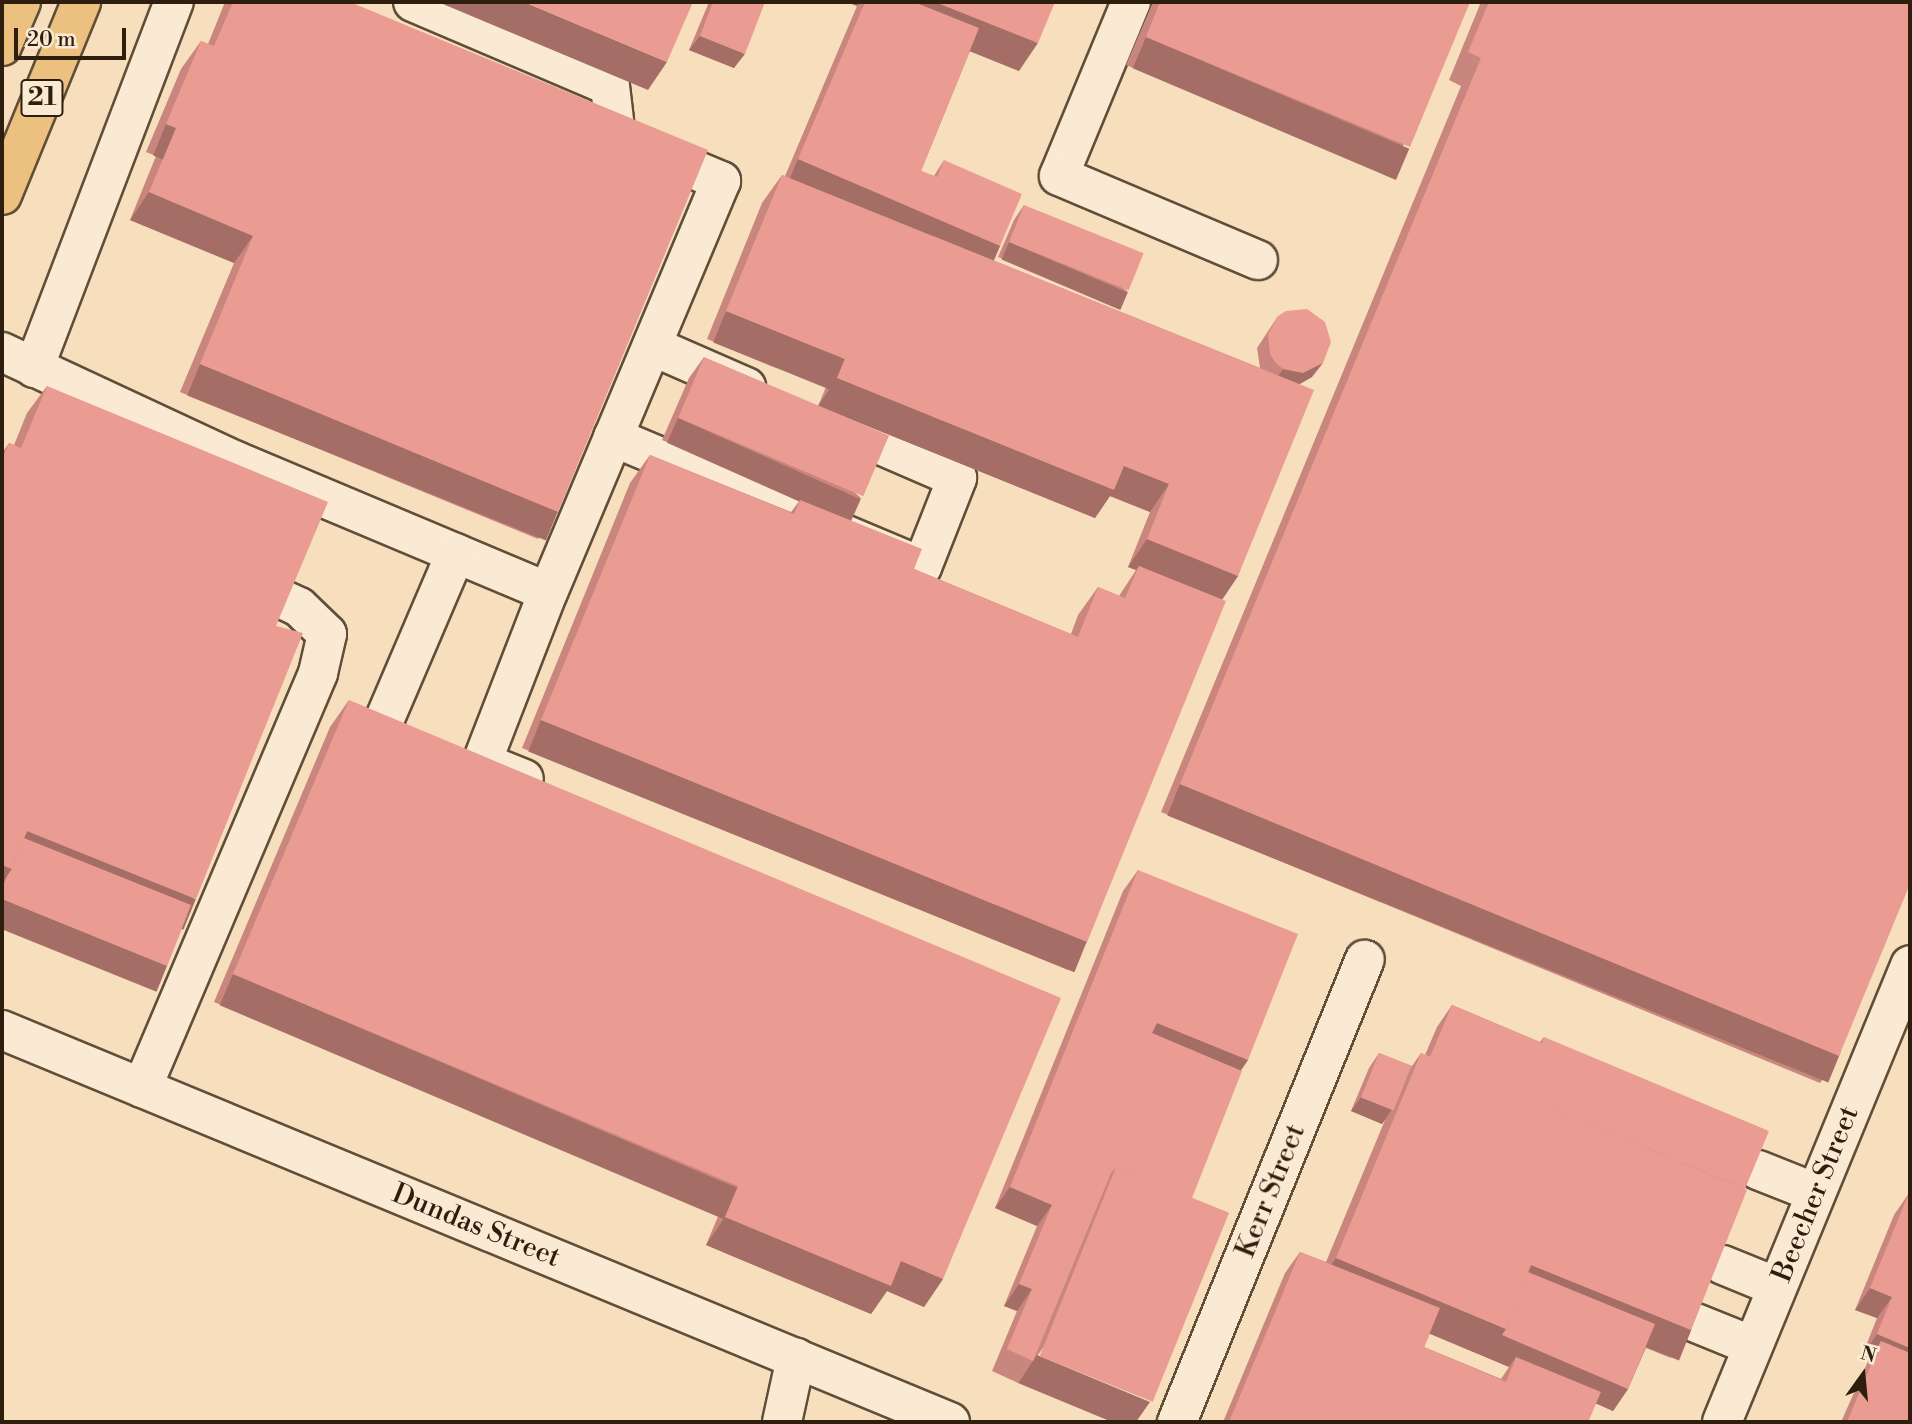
<!DOCTYPE html>
<style>
body{margin:0}
#map{position:relative;width:1912px;height:1424px;overflow:hidden;background:#f7dfbd;font-family:"Libre Bodoni",serif}
div>[style]{position:absolute}
.roads{filter:drop-shadow(2px 0 #604e39) drop-shadow(-2px 0 #604e39) drop-shadow(0 2px #604e39) drop-shadow(0 -2px #604e39)}
.minor>*{height:38px;margin:-19px;padding:0 19px;transform-origin:19px;border-radius:19px;background:#faead4}
.major>*{height:38px;margin:-19px;padding:0 19px;transform-origin:19px;border-radius:19px;background:#ecc07e}
.wall>*{inset:0;background:#c9867e}
.shaded-wall>*{inset:0;background:#a46d66;transform-origin:0 0}
.building>*{inset:0;background:#ea9c92;transform-origin:0 0}
span{translate:-50% -50%;white-space:nowrap;text-align:center;line-height:1.15;-webkit-text-stroke:6px #faead4;paint-order:stroke}
.shield-label span{padding:2px 5px;background:#faead4;border:2px solid;border-radius:5px;-webkit-text-stroke-width:0}
.shield-label{font-size:26px;color:#2d1e0d;font-weight:700}
.street-label{font-size:28px;color:#2d1e0d}
.frame{position:absolute;inset:0;border:4px solid #2d1e0d;pointer-events:none}
.north{position:absolute;left:1828px;top:1340px;width:70px;height:70px;-webkit-text-stroke:5px #faead4;paint-order:stroke;rotate:15deg;font-size:19px;font-weight:700;line-height:28px;text-align:center;color:#2d1e0d}
.north::after{content:'';display:block;margin:auto;width:24px;height:32px;background:#2d1e0d;clip-path:polygon(50% 0,100% 100%,50% 72%,0 100%)}
.scale{position:absolute;left:14px;top:28px;width:112px;height:32px;box-sizing:border-box;border:4px solid #2d1e0d;border-top:0;padding-left:9px;font-size:21px;line-height:24px;white-space:nowrap;color:#2d1e0d;-webkit-text-stroke:5px #faead4;paint-order:stroke}
</style>
<div id="map">
<div class="roads">
<div class="minor">
<i style="left:413px;top:2px;width:214px;rotate:23.1deg"></i>
<i style="left:610px;top:86px;width:51px;rotate:83.3deg"></i>
<i style="left:616px;top:137px;width:114px;rotate:22.7deg"></i>
<i style="left:721px;top:181px;width:446px;rotate:112.8deg"></i>
<i style="left:548px;top:592px;width:182px;rotate:111.2deg"></i>
<i style="left:482px;top:762px;width:45px;rotate:22deg"></i>
<i style="left:1131px;top:2px;width:188px;rotate:112.5deg"></i>
<i style="left:1059px;top:176px;width:216px;rotate:22.9deg"></i>
<i style="left:652px;top:346px;width:103px;rotate:23.6deg"></i>
<i style="left:2px;top:352px;width:258px;rotate:25deg"></i>
<i style="left:236px;top:461px;width:338px;rotate:22.8deg"></i>
<i style="left:34px;top:368px;width:392px;rotate:-69.1deg"></i>
<i style="left:613px;top:437px;width:335px;rotate:22.8deg"></i>
<i style="left:922px;top:567px;width:96px;rotate:-68.5deg"></i>
<i style="left:957px;top:478px;width:131px;rotate:-156.6deg"></i>
<i style="left:386px;top:716px;width:177px;rotate:-66.8deg"></i>
<i style="left:2px;top:1030px;width:1026px;rotate:22.47deg"></i>
<i style="left:142px;top:1088px;width:451px;rotate:-67deg"></i>
<i style="left:318px;top:673px;width:40px;rotate:-77deg"></i>
<i style="left:327px;top:634px;width:39px;rotate:-136deg"></i>
<i style="left:299px;top:607px;width:21px;rotate:-155deg"></i>
<i style="left:1758px;top:1170px;width:62px;rotate:21.6deg"></i>
<i style="left:1723px;top:1265px;width:58px;rotate:22.2deg"></i>
<i style="left:1696px;top:1323px;width:61px;rotate:22deg"></i>
<i style="left:782px;top:1422px;width:66px;rotate:-77.7deg"></i>
<i style="left:1177px;top:1422px;width:499px;rotate:-67.9deg"></i>
<i style="left:1722px;top:1422px;width:494px;rotate:-67.6deg"></i>
</div>
<div class="major">
<i style="left:2px;top:46px;width:48px;rotate:-66.6deg"></i>
<i style="left:2px;top:195px;width:209px;rotate:-67.7deg"></i>
</div>
</div>
<div class="wall">
<i style="clip-path:polygon(225px 2px,350px 2px,558px 512px,538px 539px,180px 392px,234px 263px,130px 220px,156px 156px,146px 152px,181px 69px,201px 41px,208px 44px)"></i>
<i style="clip-path:polygon(709px 2px,765px 2px,734px 68px,689px 50px)"></i>
<i style="clip-path:polygon(847px 2px,1055px 2px,1019px 71px,970px 51px,921px 171px,934px 176px,944px 160px,990px 259px,1260px 368px,1257px 348px,1278px 316px,1312px 377px,1299px 384px,1238px 576px,1222px 600px,1087px 942px,1068px 970px,522px 748px,630px 483px,650px 455px,791px 512px,800px 500px,817px 506px,662px 440px,689px 378px,704px 357px,861px 498px,847px 518px,914px 569px,1071px 634px,1078px 615px,1098px 587px,1119px 596px,1136px 570px,1128px 567px,1150px 512px,1110px 496px,1095px 518px,818px 406px,826px 387px,707px 339px,762px 203px,782px 175px,785px 176px,857px 6px)"></i>
<i style="clip-path:polygon(1153px 2px,1470px 2px,1390px 174px,1126px 65px)"></i>
<i style="clip-path:polygon(1481px 2px,1910px 2px,1839px 1056px,1820px 1083px,1161px 812px,1461px 86px,1449px 80px)"></i>
<i style="clip-path:polygon(1024px 205px,1128px 292px,1117px 306px,998px 257px,1014px 220px)"></i>
<i style="clip-path:polygon(47px 386px,276px 626px,191px 905px,167px 966px,152px 987px,2px 927px,2px 453px,9px 443px,14px 445px,27px 413px)"></i>
<i style="clip-path:polygon(349px 700px,943px 1279px,924px 1307px,887px 1291px,871px 1314px,706px 1245px,719px 1214px,214px 1002px,330px 727px)"></i>
<i style="clip-path:polygon(1138px 870px,1248px 1060px,1018px 1383px,992px 1371px,1017px 1311px,1004px 1306px,1037px 1226px,995px 1208px,1123px 891px)"></i>
<i style="clip-path:polygon(evenodd,1452px 1005px,1540px 1042px,1544px 1037px,1745px 1189px,1691px 1330px,1671px 1358px,1646px 1348px,1628px 1389px,1613px 1411px,1596px 1403px,1588px 1422px,1223px 1422px,1285px 1273px,1300px 1252px,1326px 1262px,1385px 1120px,1382px 1124px,1351px 1111px,1369px 1068px,1379px 1053px,1412px 1066px,1421px 1053px,1425px 1055px,1437px 1027px,1452px 1005px,1430px 1333px,1509px 1367px,1501px 1379px,1424px 1347px,1430px 1333px)"></i>
<i style="clip-path:polygon(1909px 1193px,1910px 1422px,1841px 1422px,1869px 1359px,1862px 1356px,1877px 1318px,1855px 1310px,1894px 1215px)"></i>
</div>
<div class="shaded-wall">
<i style="clip-path:polygon(438px 2px,524px 2px,667px 62px,648px 90px)"></i>
<i style="clip-path:polygon(847px 2px,860px 2px,857px 6px)"></i>
<i style="clip-path:polygon(865px 2px,935px 2px,1038px 43px,1019px 71px,862px 8px)"></i>
<i style="clip-path:polygon(700px 36px,745px 54px,734px 68px,689px 50px)"></i>
<i style="left:1146px;top:37px;width:286px;height:34px;rotate:23deg"></i>
<i style="left:166px;top:124px;width:11px;height:34px;rotate:22deg"></i>
<i style="left:798px;top:159px;width:220px;height:26px;rotate:23deg"></i>
<i style="clip-path:polygon(149px 192px,253px 236px,234px 263px,130px 220px)"></i>
<i style="left:1009px;top:242px;width:129px;height:19px;rotate:23deg"></i>
<i style="left:726px;top:311px;width:128px;height:34px;rotate:22deg"></i>
<i style="clip-path:polygon(1323px 363px,1312px 377px,1293px 388px,1273px 384px,1283px 369px)"></i>
<i style="left:200px;top:364px;width:387px;height:34px;rotate:22deg"></i>
<i style="clip-path:polygon(837px 378px,1124px 466px,1169px 484px,1150px 512px,1110px 496px,1095px 518px,818px 406px)"></i>
<i style="left:678px;top:418px;width:200px;height:27px;rotate:24deg"></i>
<i style="clip-path:polygon(1147px 539px,1238px 576px,1219px 604px,1139px 566px,1136px 570px,1128px 567px)"></i>
<i style="left:541px;top:720px;width:589px;height:34px;rotate:22deg"></i>
<i style="left:1180px;top:784px;width:713px;height:34px;rotate:22deg"></i>
<i style="left:27px;top:831px;width:182px;height:33px;rotate:22deg"></i>
<i style="clip-path:polygon(2px 865px,12px 869px,2px 884px)"></i>
<i style="left:2px;top:899px;width:178px;height:28px;rotate:22deg"></i>
<i style="left:233px;top:974px;width:548px;height:34px;rotate:23deg"></i>
<i style="clip-path:polygon(1157px 1023px,1248px 1060px,1233px 1082px,1142px 1044px)"></i>
<i style="clip-path:polygon(1361px 1097px,1392px 1109px,1382px 1124px,1351px 1111px)"></i>
<i style="clip-path:polygon(1010px 1187px,1052px 1205px,1037px 1226px,995px 1208px)"></i>
<i style="clip-path:polygon(725px 1217px,901px 1261px,943px 1279px,924px 1307px,887px 1291px,871px 1314px,706px 1245px)"></i>
<i style="clip-path:polygon(1336px 1258px,1506px 1329px,1628px 1389px,1613px 1411px,1512px 1367px,1516px 1357px,1509px 1367px,1316px 1286px)"></i>
<i style="left:1531px;top:1265px;width:173px;height:33px;rotate:22deg"></i>
<i style="clip-path:polygon(1019px 1284px,1032px 1289px,1017px 1311px,1004px 1306px)"></i>
<i style="clip-path:polygon(1870px 1288px,1892px 1297px,1877px 1318px,1855px 1310px)"></i>
<i style="clip-path:polygon(1877px 1334px,1910px 1348px,1910px 1376px,1881px 1341px,1869px 1359px,1862px 1356px)"></i>
<i style="clip-path:polygon(1037px 1355px,1150px 1402px,1136px 1422px,1112px 1422px,1018px 1383px)"></i>
</div>
<div class="building">
<i style="clip-path:polygon(233px 2px,350px 2px,708px 150px,558px 512px,200px 364px,253px 236px,149px 192px,176px 128px,166px 124px,201px 41px,214px 46px)"></i>
<i style="clip-path:polygon(524px 2px,693px 2px,667px 62px)"></i>
<i style="clip-path:polygon(713px 2px,765px 2px,745px 54px,700px 36px)"></i>
<i style="clip-path:polygon(865px 2px,914px 2px,979px 28px,921px 171px,937px 177px,944px 160px,1022px 194px,1000px 246px,798px 159px)"></i>
<i style="clip-path:polygon(935px 2px,1055px 2px,1038px 43px)"></i>
<i style="clip-path:polygon(1160px 2px,1470px 2px,1410px 147px,1146px 37px)"></i>
<i style="clip-path:polygon(1489px 2px,1910px 2px,1910px 884px,1839px 1056px,1180px 784px,1481px 58px,1468px 52px)"></i>
<i style="clip-path:polygon(782px 175px,1314px 390px,1238px 576px,1147px 539px,1169px 484px,1124px 466px,1114px 490px,837px 378px,845px 359px,726px 311px)"></i>
<i style="left:1024px;top:205px;width:129px;height:40px;rotate:22deg"></i>
<i style="clip-path:polygon(1307px 309px,1325px 322px,1331px 342px,1323px 363px,1303px 373px,1283px 369px,1275px 362px,1270px 354px,1268px 334px,1278px 316px,1286px 311px)"></i>
<i style="left:704px;top:357px;width:201px;height:66px;rotate:23deg"></i>
<i style="clip-path:polygon(47px 386px,328px 502px,276px 626px,303px 633px,196px 899px,27px 831px,12px 869px,2px 865px,2px 460px,9px 443px,21px 448px)"></i>
<i style="clip-path:polygon(650px 455px,794px 514px,800px 500px,922px 549px,914px 569px,1078px 637px,1098px 587px,1125px 598px,1139px 566px,1226px 601px,1087px 942px,541px 720px)"></i>
<i style="clip-path:polygon(349px 700px,1061px 998px,943px 1279px,901px 1261px,891px 1286px,725px 1217px,738px 1186px,233px 974px)"></i>
<i style="clip-path:polygon(24px 838px,191px 905px,167px 966px,2px 899px,2px 890px,7px 876px,12px 869px)"></i>
<i style="clip-path:polygon(1138px 870px,1298px 934px,1248px 1060px,1157px 1023px,1152px 1033px,1242px 1071px,1192px 1198px,1116px 1167px,1111px 1173px,1033px 1361px,1007px 1349px,1032px 1289px,1019px 1284px,1052px 1205px,1010px 1187px)"></i>
<i style="clip-path:polygon(1452px 1005px,1542px 1043px,1544px 1037px,1769px 1131px,1745px 1189px,1430px 1057px)"></i>
<i style="left:1379px;top:1053px;width:35px;height:48px;rotate:22deg"></i>
<i style="clip-path:polygon(1421px 1053px,1747px 1190px,1691px 1330px,1531px 1265px,1506px 1329px,1336px 1258px)"></i>
<i style="left:1116px;top:1167px;width:122px;height:204px;rotate:22deg"></i>
<i style="clip-path:polygon(1909px 1193px,1910px 1194px,1910px 1348px,1877px 1334px,1892px 1297px,1870px 1288px)"></i>
<i style="clip-path:polygon(1300px 1252px,1440px 1308px,1424px 1347px,1506px 1382px,1516px 1357px,1601px 1392px,1588px 1422px,1229px 1422px)"></i>
<i style="clip-path:polygon(1528px 1272px,1655px 1324px,1628px 1389px,1502px 1335px,1506px 1329px)"></i>
<i style="clip-path:polygon(1881px 1341px,1910px 1353px,1910px 1422px,1847px 1422px)"></i>
</div>
<div class="shield-label">
<span style="left:42px;top:98px">21</span>
</div>
<div class="street-label">
<span style="left:1271px;top:1191px;rotate:-68deg">Kerr Street</span>
<span style="left:1816px;top:1194px;rotate:-68deg">Beecher Street</span>
<span style="left:476px;top:1226px;rotate:22deg">Dundas Street</span>
</div>
<div class="frame"></div>
<div class="north">N</div>
<div class="scale">20 m</div>
</div>
